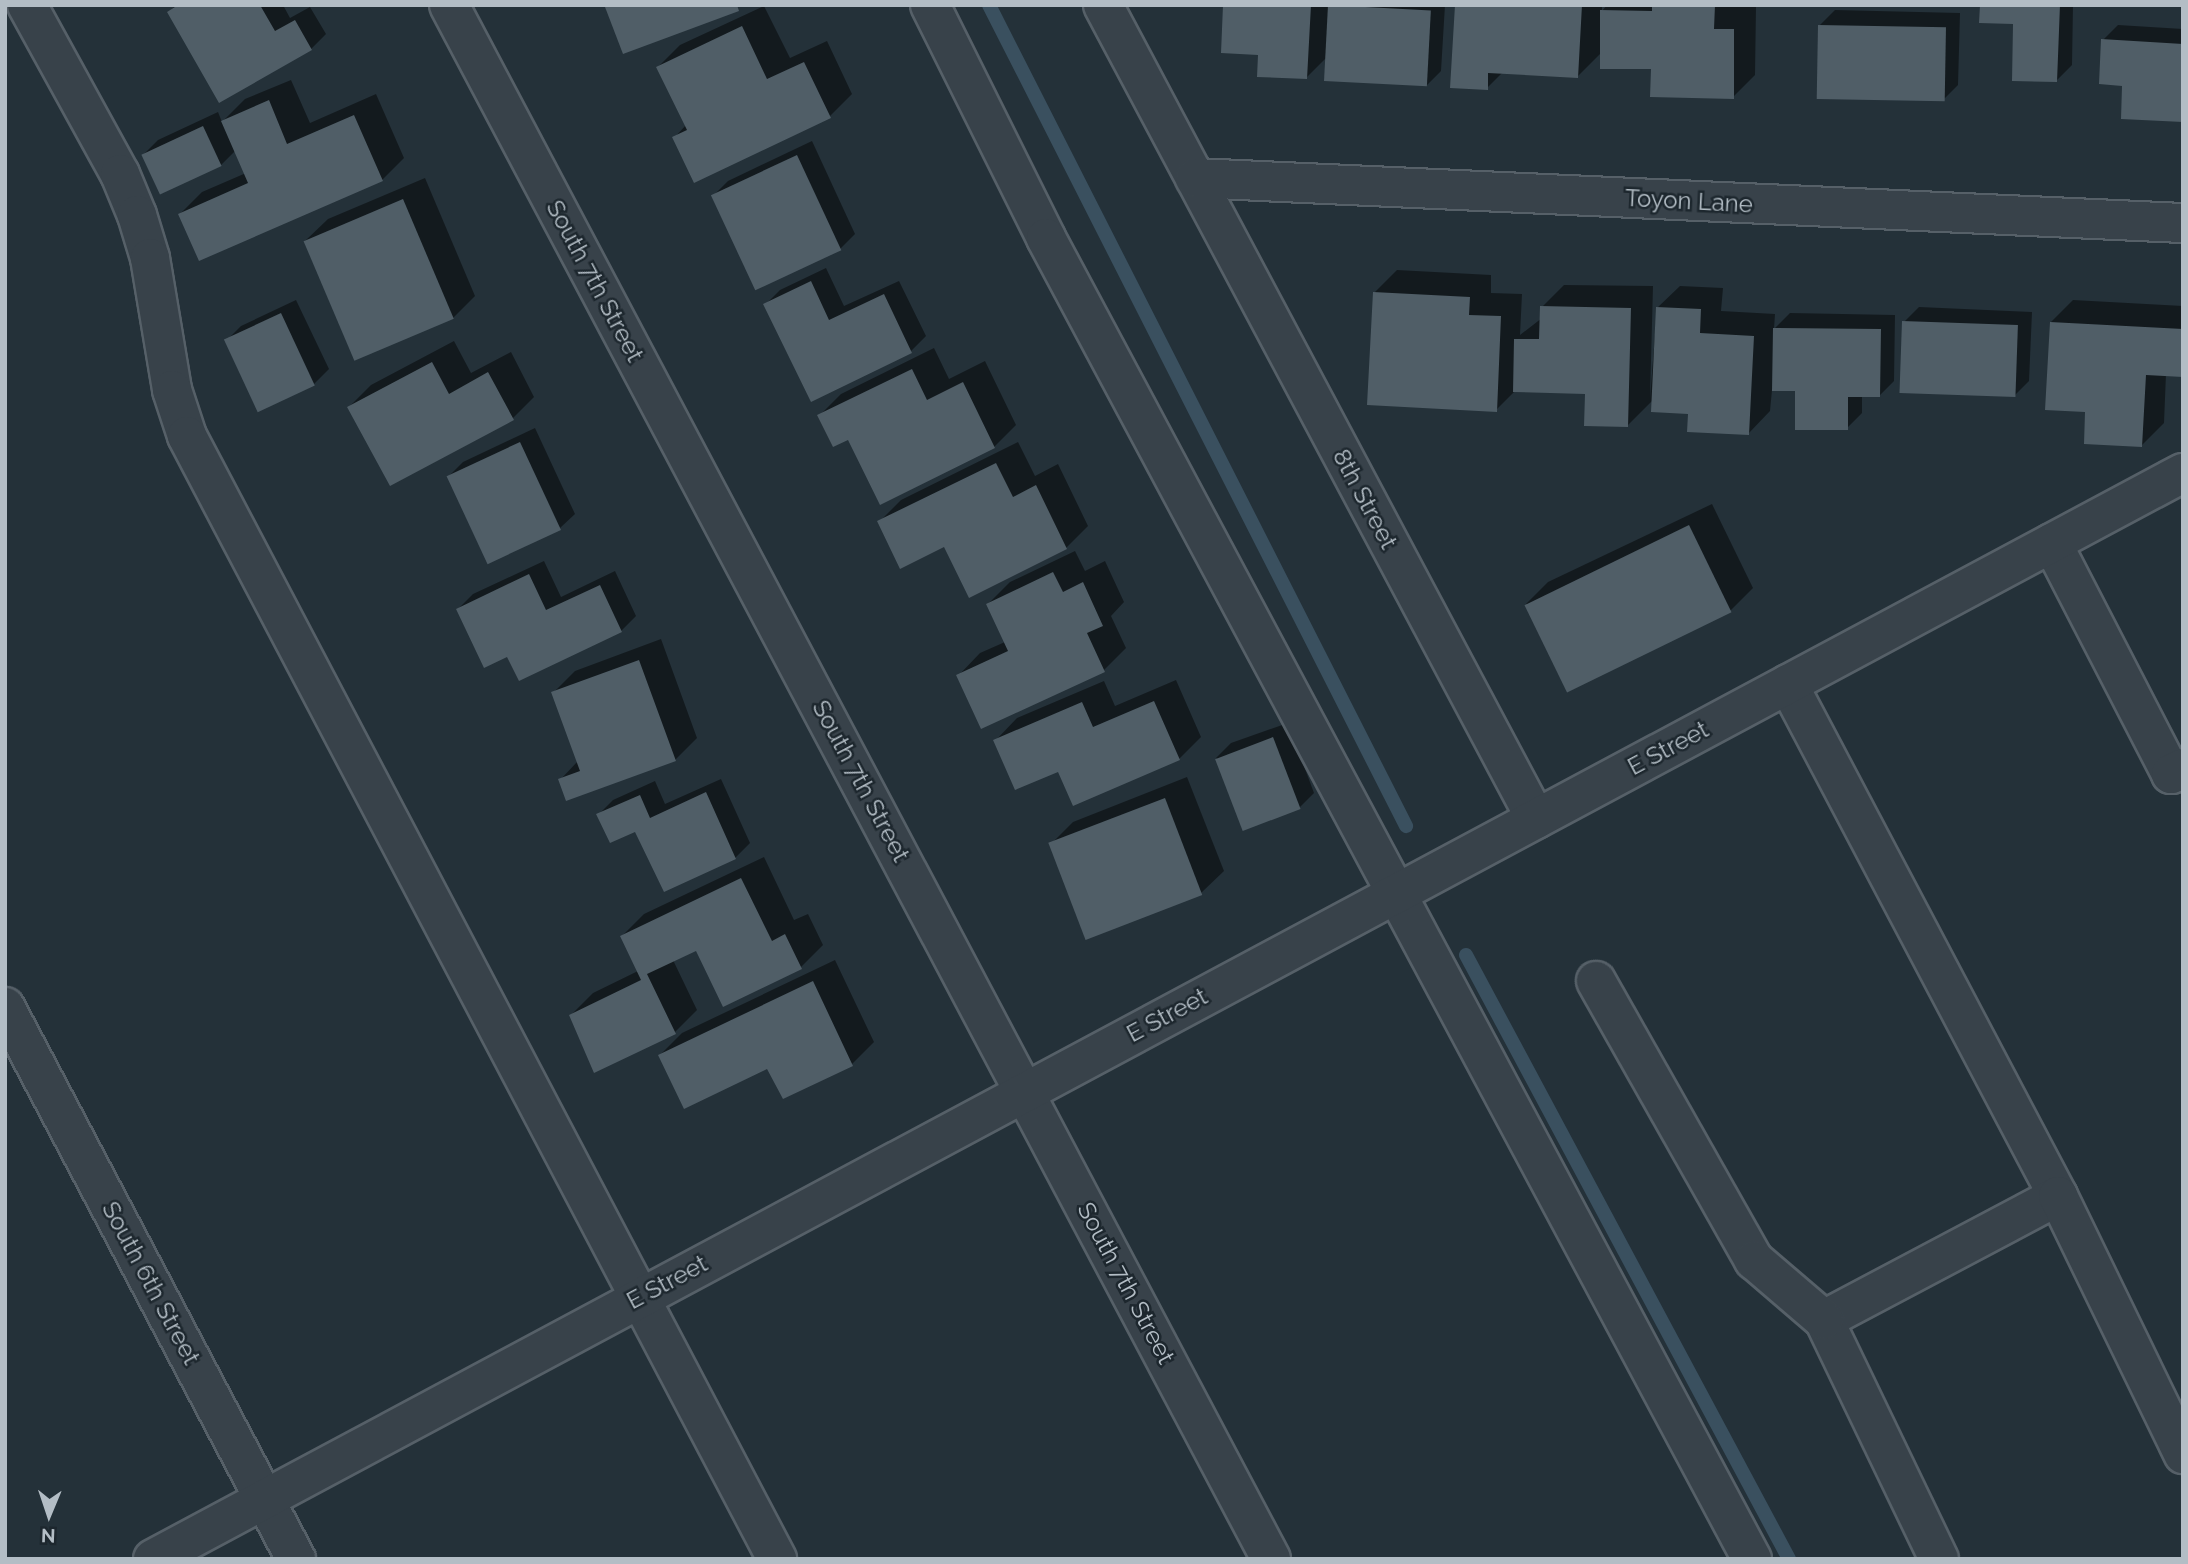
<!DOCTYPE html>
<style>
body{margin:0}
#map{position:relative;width:2188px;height:1564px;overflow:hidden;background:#243139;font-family:Raleway,sans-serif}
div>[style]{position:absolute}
.shadow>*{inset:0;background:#0007}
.stream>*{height:14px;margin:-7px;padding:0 7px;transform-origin:7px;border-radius:7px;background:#3a505f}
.building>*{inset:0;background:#505e67;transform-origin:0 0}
.roads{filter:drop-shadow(2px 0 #566068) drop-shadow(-2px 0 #566068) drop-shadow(0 2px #566068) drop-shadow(0 -2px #566068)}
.minor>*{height:38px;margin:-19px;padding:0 19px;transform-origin:19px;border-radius:19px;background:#38424a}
span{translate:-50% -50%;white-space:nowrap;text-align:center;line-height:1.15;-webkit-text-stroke:5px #1d272e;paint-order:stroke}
.street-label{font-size:24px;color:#b3bdc5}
.frame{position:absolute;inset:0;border:7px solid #b3bdc5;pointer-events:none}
.north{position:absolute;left:14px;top:1480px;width:70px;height:70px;-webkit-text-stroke:5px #1d272e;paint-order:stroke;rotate:182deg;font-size:19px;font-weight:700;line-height:28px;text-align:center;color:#b3bdc5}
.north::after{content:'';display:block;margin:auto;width:24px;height:32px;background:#b3bdc5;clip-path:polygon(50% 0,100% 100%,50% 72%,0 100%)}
</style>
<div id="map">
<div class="shadow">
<i style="clip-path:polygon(176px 5px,283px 5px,290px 18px,310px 7px,326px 34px,311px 49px,169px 12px)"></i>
<i style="clip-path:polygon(1225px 5px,1445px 5px,1441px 71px,1426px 86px,1326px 58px,1307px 77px,1260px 54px)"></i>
<i style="clip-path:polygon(1456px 5px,1602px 5px,1602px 11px,1607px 5px,1756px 7px,1755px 75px,1733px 97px,1602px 52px,1578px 76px,1503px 72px,1487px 88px)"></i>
<i style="clip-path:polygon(1982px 5px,2073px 5px,2072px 65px,2057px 80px,2015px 22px)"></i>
<i style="clip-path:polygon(764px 6px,790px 58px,827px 41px,852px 94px,830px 116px,694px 181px,674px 138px,686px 125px,658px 67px,680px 45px)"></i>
<i style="clip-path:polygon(1835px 10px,1960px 13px,1958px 85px,1943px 100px,1820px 25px)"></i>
<i style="clip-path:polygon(2118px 25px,2183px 29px,2183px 121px,2124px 84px,2103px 40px)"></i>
<i style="clip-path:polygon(291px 80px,310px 123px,376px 94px,404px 158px,382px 180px,180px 214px,202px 192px,246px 173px,236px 150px,221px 165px,143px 155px,158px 140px,218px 112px,222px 122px,245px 99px)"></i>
<i style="clip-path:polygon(812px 141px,855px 234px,840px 249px,713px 196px,728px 181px)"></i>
<i style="clip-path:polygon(425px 178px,475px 296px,453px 318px,305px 241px,328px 219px)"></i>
<i style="clip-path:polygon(826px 268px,844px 306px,899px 281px,926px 336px,911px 351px,812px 399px,766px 304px,780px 290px)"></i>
<i style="clip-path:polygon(1397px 270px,1491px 275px,1491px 293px,1522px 294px,1520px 335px,1542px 318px,1542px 307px,1564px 285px,1653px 286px,1650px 399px,1657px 308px,1680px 286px,1723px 288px,1721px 311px,1775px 314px,1774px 329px,1790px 313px,1895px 315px,1894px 381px,1879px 396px,1862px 395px,1862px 413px,1847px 428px,1797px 390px,1772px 390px,1770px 411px,1748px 434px,1653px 400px,1628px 425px,1587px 392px,1515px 391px,1496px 410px,1375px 292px)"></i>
<i style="clip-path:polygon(296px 300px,329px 369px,314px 384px,226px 341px,241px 326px)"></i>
<i style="clip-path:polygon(2073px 300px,2183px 306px,2183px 375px,2166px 374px,2164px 423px,2142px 445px,2087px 411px,2051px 322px)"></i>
<i style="clip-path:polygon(1919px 307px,2032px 312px,2029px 381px,2014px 396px,1904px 322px)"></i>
<i style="clip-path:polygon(454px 341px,471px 373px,511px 352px,534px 397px,512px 419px,349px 407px,371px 385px)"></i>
<i style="clip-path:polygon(934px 348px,949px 379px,985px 361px,1016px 425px,994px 447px,819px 416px,841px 394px)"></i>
<i style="clip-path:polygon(535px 428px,575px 514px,560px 528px,448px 477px,463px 462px)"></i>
<i style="clip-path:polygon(1018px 442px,1035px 476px,1058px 464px,1088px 526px,1066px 548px,945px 545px,879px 522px,901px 500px)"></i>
<i style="clip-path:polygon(1712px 504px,1753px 588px,1731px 610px,1526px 604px,1548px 582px)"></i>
<i style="clip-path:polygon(1075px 551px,1085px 571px,1105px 561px,1124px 602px,1111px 616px,1126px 648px,1104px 670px,958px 676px,980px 653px,1005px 642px,988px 604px,1010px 582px)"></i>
<i style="clip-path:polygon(544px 561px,561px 597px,615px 571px,636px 616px,621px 631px,508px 655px,458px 609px,473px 594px)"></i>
<i style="clip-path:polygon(661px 639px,697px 738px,675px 760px,560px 780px,578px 761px,553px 693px,575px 671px)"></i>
<i style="clip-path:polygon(1176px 680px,1201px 737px,1179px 759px,1059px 769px,995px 741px,1017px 718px,1104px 681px,1115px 706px)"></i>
<i style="clip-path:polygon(1288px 723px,1314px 793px,1299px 808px,1216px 758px,1231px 743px)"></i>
<i style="clip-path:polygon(1187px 777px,1224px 871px,1201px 893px,1087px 937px,1051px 844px,1073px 822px)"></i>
<i style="clip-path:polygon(721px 779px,750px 843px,735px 858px,598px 815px,613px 800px,655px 781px,665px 804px)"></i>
<i style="clip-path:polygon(764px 857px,794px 920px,808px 914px,823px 945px,801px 967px,696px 949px,673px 960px,697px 1010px,675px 1032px,571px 1015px,593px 993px,638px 971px,622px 936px,644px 914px)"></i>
<i style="clip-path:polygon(835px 960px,874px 1042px,852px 1064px,783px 1097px,768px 1067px,660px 1055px,682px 1033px)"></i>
</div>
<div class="stream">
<i style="left:989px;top:5px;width:921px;rotate:63.07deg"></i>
<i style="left:1466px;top:955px;width:685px;rotate:61.86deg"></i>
</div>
<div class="building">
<i style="clip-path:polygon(178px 5px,260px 5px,275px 31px,295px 20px,312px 50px,219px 103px,167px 12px)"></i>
<i style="clip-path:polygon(611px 5px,737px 5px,739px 11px,623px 54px,605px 7px)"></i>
<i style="clip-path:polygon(1223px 5px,1311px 5px,1307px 79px,1257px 77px,1258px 55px,1221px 53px)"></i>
<i style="left:1328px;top:5px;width:103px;height:76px;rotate:3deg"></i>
<i style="clip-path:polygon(1455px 5px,1582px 5px,1578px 78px,1488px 73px,1488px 90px,1450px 88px)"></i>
<i style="clip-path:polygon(1652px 5px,1715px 5px,1714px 29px,1734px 29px,1734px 99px,1650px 97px,1651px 69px,1600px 69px,1600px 10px,1652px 11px)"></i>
<i style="clip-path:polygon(1980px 5px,2060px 5px,2057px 82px,2012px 81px,2013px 24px,1979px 23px)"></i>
<i style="left:1818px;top:25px;width:128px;height:74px;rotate:1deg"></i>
<i style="clip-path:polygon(742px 26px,767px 79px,804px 62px,831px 118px,694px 183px,672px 137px,687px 130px,656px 67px)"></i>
<i style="clip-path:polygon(2101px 39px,2183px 44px,2183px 122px,2121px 119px,2122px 86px,2099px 84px)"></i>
<i style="clip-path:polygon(269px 100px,287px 144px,354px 115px,383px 181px,199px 261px,178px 214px,248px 183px,221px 121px)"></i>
<i style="left:203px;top:126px;width:44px;height:68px;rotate:65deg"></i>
<i style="left:797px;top:155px;width:105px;height:95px;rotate:65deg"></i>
<i style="left:403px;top:199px;width:130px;height:108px;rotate:67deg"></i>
<i style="clip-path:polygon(811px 281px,829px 320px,884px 294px,912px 353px,811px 402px,763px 304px)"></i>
<i style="clip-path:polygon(1373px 292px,1470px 297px,1469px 315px,1501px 316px,1497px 412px,1367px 405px)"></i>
<i style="clip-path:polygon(1540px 306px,1631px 308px,1628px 427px,1584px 426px,1585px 394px,1513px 392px,1514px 339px,1539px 339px)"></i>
<i style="clip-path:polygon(1656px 307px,1701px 309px,1700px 333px,1754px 336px,1749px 435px,1687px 432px,1688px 414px,1651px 412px)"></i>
<i style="left:281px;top:313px;width:80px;height:63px;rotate:65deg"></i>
<i style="left:1902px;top:321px;width:116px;height:72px;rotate:2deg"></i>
<i style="clip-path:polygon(2050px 322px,2183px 329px,2183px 377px,2146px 375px,2142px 447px,2084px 444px,2085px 412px,2045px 410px)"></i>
<i style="clip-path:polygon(1773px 328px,1881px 329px,1880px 397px,1848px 397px,1848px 430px,1795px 430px,1795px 391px,1772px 391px)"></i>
<i style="clip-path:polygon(432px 362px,449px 394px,488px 372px,514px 420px,390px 486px,347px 407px)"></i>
<i style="clip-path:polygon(912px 369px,927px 400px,963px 382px,995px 448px,880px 505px,848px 440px,833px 447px,817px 415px)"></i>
<i style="left:520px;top:442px;width:97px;height:81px;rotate:65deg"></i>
<i style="clip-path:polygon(996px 463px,1013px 497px,1036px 485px,1067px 549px,969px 598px,944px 547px,900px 569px,877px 521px)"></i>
<i style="left:1689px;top:525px;width:97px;height:183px;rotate:64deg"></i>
<i style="clip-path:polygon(1053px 572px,1063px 592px,1083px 582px,1103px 626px,1087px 633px,1105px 672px,981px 729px,956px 675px,1008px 651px,986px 604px)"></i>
<i style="clip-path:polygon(529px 574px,546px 610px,600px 585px,622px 632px,519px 681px,507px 657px,484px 668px,456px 609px)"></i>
<i style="clip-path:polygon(639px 660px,676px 761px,566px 801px,558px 779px,580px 771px,551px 692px)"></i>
<i style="clip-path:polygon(1154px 701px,1180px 760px,1073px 806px,1058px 772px,1015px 790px,993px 740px,1082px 702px,1093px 727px)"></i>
<i style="left:1273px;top:737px;width:77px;height:62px;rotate:69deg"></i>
<i style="clip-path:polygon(706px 792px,736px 859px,664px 892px,635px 832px,610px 843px,596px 814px,640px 795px,650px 818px)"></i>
<i style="left:1165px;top:798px;width:104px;height:125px;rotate:69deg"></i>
<i style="clip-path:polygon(741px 878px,772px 941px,785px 934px,802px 969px,723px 1007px,696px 951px,647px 974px,676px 1034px,594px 1073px,569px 1015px,641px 980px,620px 936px)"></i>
<i style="clip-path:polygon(813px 981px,853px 1066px,783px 1099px,767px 1069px,684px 1109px,658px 1055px)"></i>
</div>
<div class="roads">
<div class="minor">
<i style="left:27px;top:5px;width:193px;rotate:61.2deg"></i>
<i style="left:120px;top:174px;width:44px;rotate:67.5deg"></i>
<i style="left:137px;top:215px;width:45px;rotate:73.2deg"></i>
<i style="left:150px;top:258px;width:134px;rotate:80.5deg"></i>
<i style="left:172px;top:390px;width:48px;rotate:71.9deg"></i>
<i style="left:187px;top:436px;width:1269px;rotate:62.28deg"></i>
<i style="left:449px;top:5px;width:1758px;rotate:62.12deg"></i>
<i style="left:930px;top:5px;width:260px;rotate:63.5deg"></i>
<i style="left:1046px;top:238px;width:1498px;rotate:61.88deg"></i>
<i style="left:1103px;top:5px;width:922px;rotate:61.99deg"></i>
<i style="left:1195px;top:178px;width:989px;rotate:2.61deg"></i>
<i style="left:2052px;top:543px;width:260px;rotate:62.7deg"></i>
<i style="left:2171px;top:774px;width:13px;rotate:-27deg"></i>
<i style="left:1788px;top:684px;width:579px;rotate:62.2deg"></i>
<i style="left:2058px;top:1196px;width:265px;rotate:152.1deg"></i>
<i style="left:1824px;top:1320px;width:265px;rotate:64.3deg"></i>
<i style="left:1596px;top:981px;width:321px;rotate:60.5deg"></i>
<i style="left:1754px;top:1260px;width:92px;rotate:40.6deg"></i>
<i style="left:5px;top:1007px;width:624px;rotate:62.2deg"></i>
<i style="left:2058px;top:1196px;width:287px;rotate:64.1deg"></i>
<i style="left:153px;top:1559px;width:2302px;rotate:-28.15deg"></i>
</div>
</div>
<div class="street-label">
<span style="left:1689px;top:201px;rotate:3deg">Toyon Lane</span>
<span style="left:595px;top:281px;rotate:62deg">South 7th Street</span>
<span style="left:1365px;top:499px;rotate:62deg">8th Street</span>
<span style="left:1668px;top:748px;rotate:-28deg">E Street</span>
<span style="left:861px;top:781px;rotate:62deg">South 7th Street</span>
<span style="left:1167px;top:1015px;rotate:-28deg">E Street</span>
<span style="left:667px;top:1282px;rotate:-28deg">E Street</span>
<span style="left:151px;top:1283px;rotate:62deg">South 6th Street</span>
<span style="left:1126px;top:1283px;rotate:62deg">South 7th Street</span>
</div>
<div class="frame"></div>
<div class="north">N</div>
</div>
